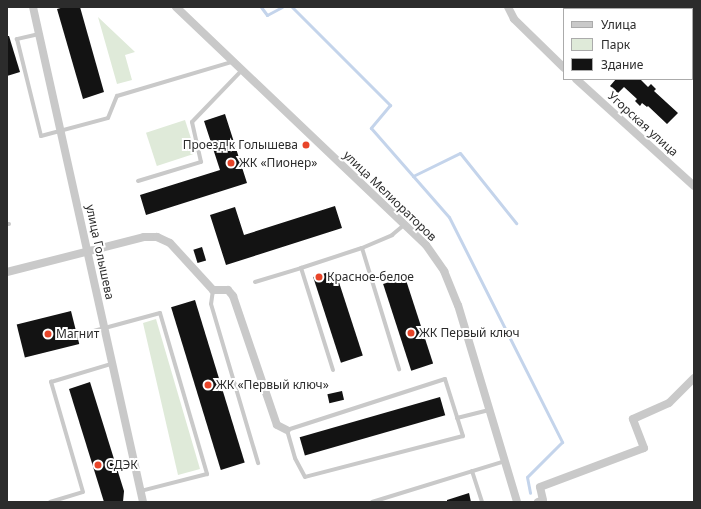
<!DOCTYPE html>
<meta charset="utf-8">
<style>
body{margin:0}
#map{position:relative;width:701px;height:509px;overflow:hidden;background:#fff;font-family:"Noto Sans",sans-serif}
div>[style]{position:absolute}
.green>*{inset:0;background:#dfead9;transform-origin:0 0}
.stream>*{height:3px;margin:-1.5px;padding:0 1.5px;transform-origin:1.5px;border-radius:1.5px;background:#c4d4eb}
.building>*{inset:0;background:#131313;transform-origin:0 0}
.lane>*{height:4px;margin:-2px;padding:0 2px;transform-origin:2px;border-radius:2px;background:#c9c9c9}
.street>*{height:8px;margin:-4px;padding:0 4px;transform-origin:4px;border-radius:4px;background:#c9c9c9}
.dots>*{width:11px;height:11px;translate:-50% -50%;box-sizing:border-box;border:2px solid #fff;border-radius:50%}
span{translate:-50% -50%;white-space:nowrap;text-align:center;line-height:1.15;-webkit-text-stroke:4px #fff;paint-order:stroke}
.street-label{font-size:12px;color:#2c2c2c}
.poi-label{font-size:12px;color:#2c2c2c}
.right{translate:-100% -50%;text-align:right}
.left{translate:0 -50%;text-align:left}
.frame{position:absolute;inset:0;border:8px solid #2c2c2c;pointer-events:none}
.legend{position:absolute;left:563px;top:8px;width:130px;height:72px;box-sizing:border-box;background:#fff;border:1px solid #ababab;margin:0;padding:5px 7px;list-style:none;font-size:12px;color:#2c2c2c}
.legend li{display:flex;align-items:center;gap:8px;height:20px}
.legend b{width:20px;border:1px solid #ababab}
</style>
<div id="map">
<div class="green">
<i style="clip-path:polygon(98px 17px,135px 52px,125px 55px,132px 80px,117px 84px)"></i>
<i style="left:185px;top:120px;width:35px;height:41px;rotate:72deg"></i>
<i style="clip-path:polygon(156px 319px,200px 469px,178px 475px,143px 323px)"></i>
</div>
<div class="stream">
<i style="left:261px;top:7px;width:10px;rotate:53deg"></i>
<i style="left:267px;top:15px;width:17px;rotate:-28deg"></i>
<i style="left:292px;top:7px;width:139px;rotate:45deg"></i>
<i style="left:390px;top:105px;width:30px;rotate:130deg"></i>
<i style="left:371px;top:128px;width:118px;rotate:48.8deg"></i>
<i style="left:449px;top:217px;width:252px;rotate:63.3deg"></i>
<i style="left:562px;top:442px;width:49px;rotate:135deg"></i>
<i style="left:527px;top:477px;width:16px;rotate:79deg"></i>
<i style="left:413px;top:176px;width:52px;rotate:-26.1deg"></i>
<i style="left:460px;top:153px;width:90px;rotate:51.3deg"></i>
</div>
<div class="building">
<i style="clip-path:polygon(64px 7px,80px 7px,104px 92px,83px 99px,57px 9px)"></i>
<i style="clip-path:polygon(7px 36px,9px 36px,20px 72px,7px 76px)"></i>
<i style="clip-path:polygon(616px 79px,640px 79px,648px 87px,651px 84px,656px 89px,654px 91px,678px 113px,667px 124px,648px 106px,647px 107px,642px 103px,640px 106px,635px 101px,637px 99px,624px 87px,618px 93px,610px 86px)"></i>
<i style="clip-path:polygon(225px 114px,247px 183px,146px 215px,140px 195px,220px 170px,204px 121px)"></i>
<i style="clip-path:polygon(335px 206px,342px 228px,226px 265px,210px 215px,235px 207px,244px 235px)"></i>
<i style="left:202px;top:247px;width:14px;height:9px;rotate:73deg"></i>
<i style="left:335px;top:270px;width:90px;height:23px;rotate:72deg"></i>
<i style="left:405px;top:277px;width:91px;height:23px;rotate:72deg"></i>
<i style="left:195px;top:300px;width:170px;height:25px;rotate:73deg"></i>
<i style="left:71px;top:311px;width:34px;height:56px;rotate:76deg"></i>
<i style="clip-path:polygon(90px 382px,124px 491px,123px 502px,104px 502px,69px 389px)"></i>
<i style="left:342px;top:391px;width:9px;height:15px;rotate:77deg"></i>
<i style="left:440px;top:397px;width:19px;height:146px;rotate:74deg"></i>
<i style="clip-path:polygon(469px 493px,471px 502px,447px 502px,447px 500px)"></i>
</div>
<div class="lane">
<i style="left:39px;top:34px;width:23px;rotate:167deg"></i>
<i style="left:17px;top:39px;width:100px;rotate:76.1deg"></i>
<i style="left:41px;top:136px;width:69px;rotate:-15deg"></i>
<i style="left:108px;top:118px;width:24px;rotate:-68deg"></i>
<i style="left:117px;top:96px;width:120px;rotate:-16.5deg"></i>
<i style="left:138px;top:181px;width:66px;rotate:-16.8deg"></i>
<i style="left:201px;top:162px;width:41px;rotate:-102.7deg"></i>
<i style="left:192px;top:122px;width:71px;rotate:-46.1deg"></i>
<i style="left:7px;top:224px;width:2px"></i>
<i style="left:362px;top:248px;width:127px;rotate:73deg"></i>
<i style="left:255px;top:282px;width:48px;rotate:-16.9deg"></i>
<i style="left:213px;top:290px;width:14px;rotate:98deg"></i>
<i style="left:211px;top:304px;width:166px;rotate:73.5deg"></i>
<i style="left:79px;top:335px;width:84px;rotate:-15.2deg"></i>
<i style="left:160px;top:313px;width:168px;rotate:73.7deg"></i>
<i style="left:207px;top:474px;width:68px;rotate:165.6deg"></i>
<i style="left:333px;top:370px;width:107px;rotate:-107.4deg"></i>
<i style="left:301px;top:268px;width:64px;rotate:-18.2deg"></i>
<i style="left:362px;top:248px;width:33px;rotate:-23deg"></i>
<i style="left:392px;top:235px;width:16px;rotate:-40deg"></i>
<i style="left:445px;top:379px;width:60px;rotate:72.5deg"></i>
<i style="left:463px;top:436px;width:163px;rotate:165.5deg"></i>
<i style="left:305px;top:477px;width:21px;rotate:-118deg"></i>
<i style="left:295px;top:458px;width:29px;rotate:-106deg"></i>
<i style="left:287px;top:430px;width:166px;rotate:-17.9deg"></i>
<i style="left:457px;top:418px;width:33px;rotate:-14deg"></i>
<i style="left:472px;top:471px;width:33px;rotate:72deg"></i>
<i style="left:50px;top:502px;width:34px;rotate:-17deg"></i>
<i style="left:83px;top:492px;width:115px;rotate:-106.2deg"></i>
<i style="left:51px;top:382px;width:63px;rotate:-16.7deg"></i>
<i style="left:372px;top:502px;width:139px;rotate:-17.1deg"></i>
</div>
<div class="street">
<i style="left:33px;top:7px;width:507px;rotate:77.47deg"></i>
<i style="left:176px;top:7px;width:345px;rotate:43.6deg"></i>
<i style="left:426px;top:245px;width:32px;rotate:55deg"></i>
<i style="left:444px;top:271px;width:37px;rotate:68deg"></i>
<i style="left:458px;top:305px;width:206px;rotate:73.3deg"></i>
<i style="left:508px;top:7px;width:13px;rotate:63deg"></i>
<i style="left:514px;top:19px;width:70px;rotate:44.4deg"></i>
<i style="left:576px;top:79px;width:159px;rotate:42.2deg"></i>
<i style="left:7px;top:272px;width:141px;rotate:-14.3deg"></i>
<i style="left:144px;top:237px;width:13px"></i>
<i style="left:157px;top:237px;width:14px;rotate:25deg"></i>
<i style="left:170px;top:243px;width:64px;rotate:47.5deg"></i>
<i style="left:213px;top:290px;width:15px"></i>
<i style="left:228px;top:290px;width:8px;rotate:50deg"></i>
<i style="left:233px;top:296px;width:136px;rotate:71.2deg"></i>
<i style="left:277px;top:425px;width:11px;rotate:27deg"></i>
<i style="left:538px;top:502px;width:5px;rotate:-22deg"></i>
<i style="left:543px;top:500px;width:13px;rotate:-103deg"></i>
<i style="left:540px;top:487px;width:111px;rotate:-20.6deg"></i>
<i style="left:644px;top:448px;width:31px;rotate:-111deg"></i>
<i style="left:633px;top:419px;width:39px;rotate:-24deg"></i>
<i style="left:669px;top:403px;width:35px;rotate:-45deg"></i>
</div>
<div class="dots">
<i style="left:306px;top:145px;background:#e84529"></i>
<i style="left:231px;top:163px;background:#e84529"></i>
<i style="left:319px;top:277px;background:#e84529"></i>
<i style="left:411px;top:333px;background:#e84529"></i>
<i style="left:48px;top:334px;background:#e84529"></i>
<i style="left:208px;top:385px;background:#e84529"></i>
<i style="left:98px;top:465px;background:#e84529"></i>
</div>
<div class="street-label">
<span style="left:643px;top:124px;rotate:42deg">Угорская улица</span>
<span style="left:390px;top:196px;rotate:44deg">улица Мелиораторов</span>
<span style="left:100px;top:252px;rotate:78deg">улица Голышева</span>
</div>
<div class="poi-label">
<span class="right" style="left:298px;top:145px">Проезд к Голышева</span>
<span class="left" style="left:239px;top:163px">ЖК «Пионер»</span>
<span class="left" style="left:327px;top:277px">Красное-белое</span>
<span class="left" style="left:419px;top:333px">ЖК Первый ключ</span>
<span class="left" style="left:56px;top:334px">Магнит</span>
<span class="left" style="left:216px;top:385px">ЖК «Первый ключ»</span>
<span class="left" style="left:106px;top:465px">СДЭК</span>
</div>
<div class="frame"></div>
<ul class="legend">
<li><b style="height:5px;background:#c9c9c9"></b>Улица</li>
<li><b style="height:11px;background:#dfead9"></b>Парк</li>
<li><b style="height:11px;background:#131313"></b>Здание</li>
</ul>
</div>
